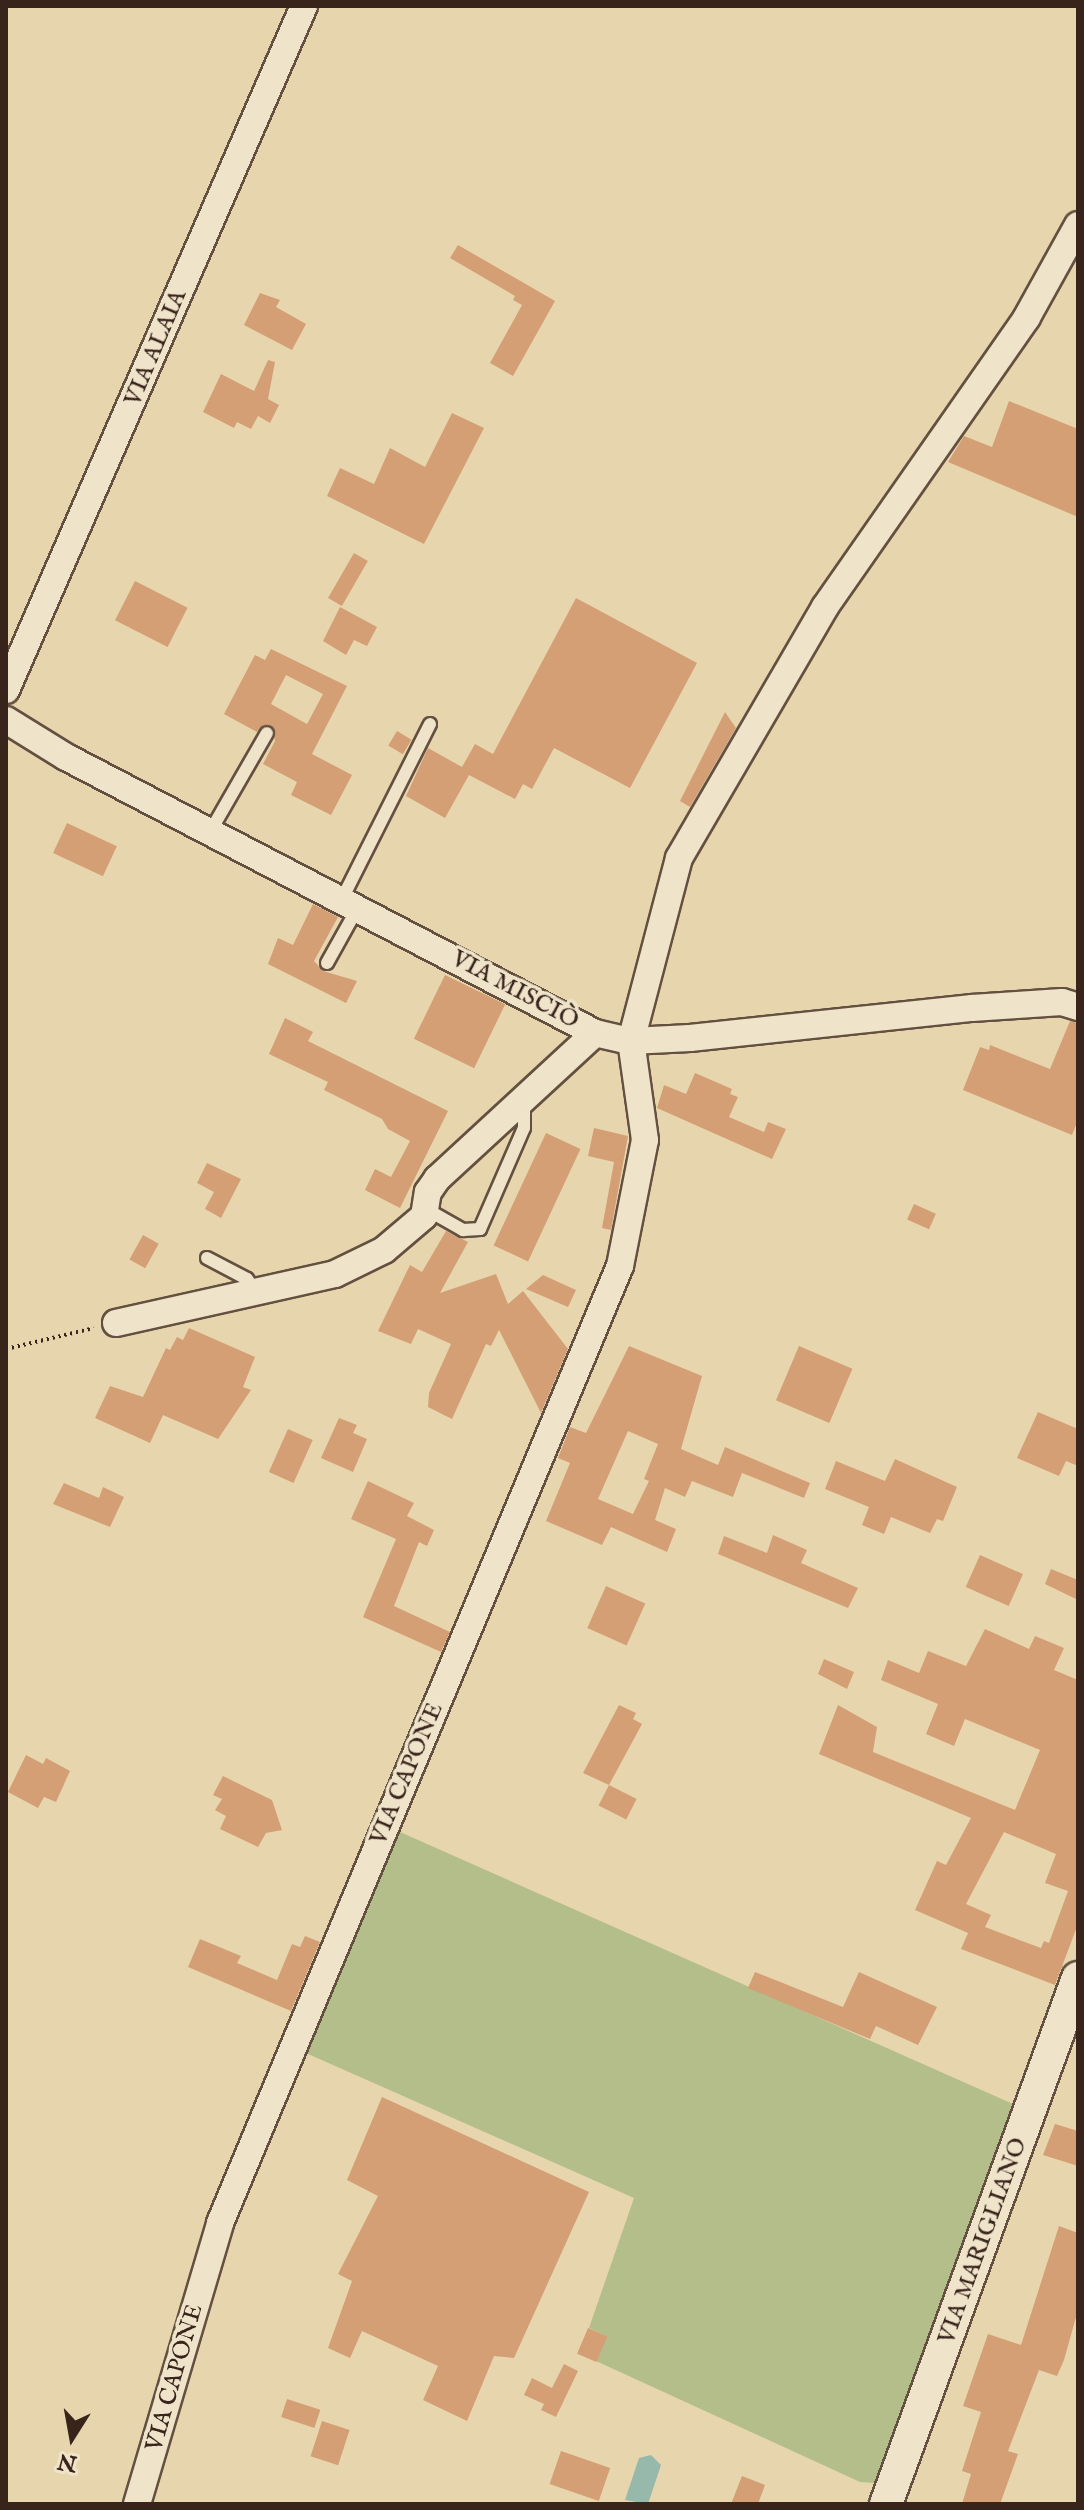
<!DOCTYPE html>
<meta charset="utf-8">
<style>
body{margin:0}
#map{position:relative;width:1084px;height:2510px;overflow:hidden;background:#e7d6ad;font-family:"IM FELL English",serif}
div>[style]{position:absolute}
.green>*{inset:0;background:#b3be8b}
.water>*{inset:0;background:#97b9ac}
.building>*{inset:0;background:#d49f75;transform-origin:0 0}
.path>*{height:4px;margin-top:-2px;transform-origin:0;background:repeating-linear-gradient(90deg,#39241c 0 2px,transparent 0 6px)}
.roads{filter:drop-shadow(2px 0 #645040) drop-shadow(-2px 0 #645040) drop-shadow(0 2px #645040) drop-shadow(0 -2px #645040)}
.service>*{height:12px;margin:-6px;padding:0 6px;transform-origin:6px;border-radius:6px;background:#efe4ca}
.minor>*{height:26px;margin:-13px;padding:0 13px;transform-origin:13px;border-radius:13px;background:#efe4ca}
.tertiary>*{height:32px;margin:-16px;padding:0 16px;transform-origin:16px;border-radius:16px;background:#efe4ca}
span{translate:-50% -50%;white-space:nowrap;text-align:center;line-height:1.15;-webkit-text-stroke:7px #efe4ca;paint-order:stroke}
.street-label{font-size:24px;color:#39241c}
.frame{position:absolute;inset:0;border:8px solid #39241c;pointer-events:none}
.north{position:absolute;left:32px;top:2398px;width:80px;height:80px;-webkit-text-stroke:6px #efe4ca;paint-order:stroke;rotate:191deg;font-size:22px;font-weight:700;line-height:32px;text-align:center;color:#39241c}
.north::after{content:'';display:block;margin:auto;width:28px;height:36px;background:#39241c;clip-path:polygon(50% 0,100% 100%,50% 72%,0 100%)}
</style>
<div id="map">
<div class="green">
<i style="clip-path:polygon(391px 1828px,1013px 2104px,876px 2483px,860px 2482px,596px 2361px,606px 2336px,589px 2328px,634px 2198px,299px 2050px)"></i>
</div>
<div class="water">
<i style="clip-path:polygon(651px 2455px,661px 2465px,648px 2504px,625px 2500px,639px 2458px)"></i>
</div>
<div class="building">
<i style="clip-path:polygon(458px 245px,555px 301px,513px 376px,490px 363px,522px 305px,513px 300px,515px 296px,450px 258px)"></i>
<i style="clip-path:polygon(260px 293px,280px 300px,276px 307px,306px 324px,292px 350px,244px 325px)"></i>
<i style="clip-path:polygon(268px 360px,275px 362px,268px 399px,279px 405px,270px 423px,258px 416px,251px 429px,237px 422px,234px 428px,203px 412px,221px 374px,254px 391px)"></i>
<i style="clip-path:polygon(1009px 401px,1078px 429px,1078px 517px,948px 462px,964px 436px,992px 447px)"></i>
<i style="clip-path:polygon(452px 413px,484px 428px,424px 544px,327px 496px,340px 468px,374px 484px,390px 448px,425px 467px)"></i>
<i style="left:354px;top:553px;width:16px;height:52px;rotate:30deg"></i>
<i style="left:135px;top:581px;width:59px;height:44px;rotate:27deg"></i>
<i style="clip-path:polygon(576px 598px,697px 663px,630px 788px,554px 748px,532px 789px,523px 784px,515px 799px,469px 775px,445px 818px,406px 796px,428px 748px,462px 767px,475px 744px,493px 754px)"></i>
<i style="clip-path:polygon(340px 607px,377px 627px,367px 646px,354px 640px,346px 655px,323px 641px)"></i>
<i style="clip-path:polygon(evenodd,271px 649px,347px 686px,312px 754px,352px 775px,331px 815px,291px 795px,297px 782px,263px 764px,275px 741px,272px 726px,263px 725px,257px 732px,224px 714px,255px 655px,265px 660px,271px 649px,286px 675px,323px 694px,307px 724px,271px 704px,286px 675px)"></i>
<i style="clip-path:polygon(725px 712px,736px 728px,690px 807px,680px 801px)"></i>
<i style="left:397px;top:731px;width:17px;height:17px;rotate:31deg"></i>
<i style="left:67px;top:823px;width:55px;height:33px;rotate:25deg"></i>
<i style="clip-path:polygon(313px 904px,338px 917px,314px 961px,323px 971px,357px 981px,346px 1003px,268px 964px,278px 938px,293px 945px)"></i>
<i style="left:445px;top:975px;width:67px;height:71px;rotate:26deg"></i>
<i style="clip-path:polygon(285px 1018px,313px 1032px,308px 1041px,448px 1111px,400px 1208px,365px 1190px,375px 1169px,391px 1177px,410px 1141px,388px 1129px,382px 1119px,324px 1090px,328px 1082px,269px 1054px)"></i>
<i style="clip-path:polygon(1070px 1021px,1078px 1023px,1078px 1120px,1072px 1135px,963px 1090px,980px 1047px,989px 1050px,990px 1045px,1050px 1069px)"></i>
<i style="clip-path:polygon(695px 1073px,732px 1089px,730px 1094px,738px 1097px,729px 1117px,764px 1132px,768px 1122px,786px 1129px,772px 1159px,657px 1108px,664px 1085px,686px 1094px)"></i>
<i style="clip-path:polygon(594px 1128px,628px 1136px,611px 1230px,602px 1228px,614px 1162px,588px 1156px)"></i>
<i style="left:546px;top:1133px;width:38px;height:124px;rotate:25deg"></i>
<i style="clip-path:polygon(207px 1163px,241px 1179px,221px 1218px,205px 1209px,214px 1192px,197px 1183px)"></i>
<i style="left:914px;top:1204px;width:24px;height:17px;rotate:24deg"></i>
<i style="clip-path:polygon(446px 1231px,468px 1242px,440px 1293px,496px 1274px,508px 1304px,523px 1291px,568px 1349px,541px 1413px,499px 1330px,491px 1346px,486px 1344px,452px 1419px,428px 1407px,429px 1393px,451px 1344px,418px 1329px,411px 1344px,378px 1331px,410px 1265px,422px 1272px)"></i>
<i style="left:143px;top:1235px;width:18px;height:28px;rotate:29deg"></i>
<i style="clip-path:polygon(543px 1275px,576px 1290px,568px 1307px,526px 1289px)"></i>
<i style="clip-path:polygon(189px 1328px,255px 1357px,243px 1387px,251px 1390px,218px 1439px,163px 1415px,150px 1443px,95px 1418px,110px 1386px,143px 1397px,166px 1348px,170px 1350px,177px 1337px,183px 1340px)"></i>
<i style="clip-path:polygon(evenodd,629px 1346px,702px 1376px,681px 1449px,718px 1465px,725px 1447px,810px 1483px,804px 1498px,742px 1473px,733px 1497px,692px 1481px,685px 1497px,665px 1488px,655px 1520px,676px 1529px,667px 1552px,611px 1527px,602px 1545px,546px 1521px,570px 1463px,558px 1458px,570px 1427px,586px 1433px,629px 1346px,628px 1431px,658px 1444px,644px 1479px,649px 1481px,633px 1514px,598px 1499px,628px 1431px)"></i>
<i style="left:799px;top:1346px;width:58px;height:59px;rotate:23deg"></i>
<i style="clip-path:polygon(1038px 1412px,1078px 1429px,1078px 1466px,1066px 1461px,1059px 1476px,1017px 1458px)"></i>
<i style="clip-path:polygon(339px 1418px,357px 1425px,353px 1433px,367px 1439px,353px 1472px,321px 1458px)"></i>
<i style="left:288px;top:1429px;width:27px;height:47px;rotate:24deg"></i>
<i style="clip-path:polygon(895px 1459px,957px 1487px,943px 1521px,937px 1519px,930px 1533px,891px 1517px,884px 1534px,862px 1525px,869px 1507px,825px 1489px,836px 1461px,885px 1481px)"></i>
<i style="clip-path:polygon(368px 1481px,414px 1503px,407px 1516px,434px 1530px,427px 1546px,419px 1542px,394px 1606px,450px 1632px,441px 1652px,363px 1617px,396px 1539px,351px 1519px)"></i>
<i style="clip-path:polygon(64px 1483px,99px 1498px,103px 1487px,124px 1497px,110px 1527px,53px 1504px)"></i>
<i style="clip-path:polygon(773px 1535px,807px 1550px,801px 1563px,858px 1588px,848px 1608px,718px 1554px,724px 1536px,767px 1553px)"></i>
<i style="left:980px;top:1555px;width:47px;height:35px;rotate:24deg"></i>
<i style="clip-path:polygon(1051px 1569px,1078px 1580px,1078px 1600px,1045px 1584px)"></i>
<i style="left:606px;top:1586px;width:43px;height:46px;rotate:24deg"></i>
<i style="clip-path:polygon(evenodd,985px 1629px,1029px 1649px,1035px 1636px,1064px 1648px,1054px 1670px,1078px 1680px,1078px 1924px,1055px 1985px,961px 1949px,968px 1933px,915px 1910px,937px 1861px,946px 1865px,971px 1818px,819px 1754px,838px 1705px,877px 1727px,873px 1752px,1015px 1810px,1040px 1750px,965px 1719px,954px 1746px,926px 1734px,938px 1704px,881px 1680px,888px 1660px,919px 1673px,928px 1651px,966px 1666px,985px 1629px,1004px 1832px,1056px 1854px,1045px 1883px,1068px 1891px,1049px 1943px,1044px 1941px,1041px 1948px,985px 1927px,991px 1915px,966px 1904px,1004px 1832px)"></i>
<i style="clip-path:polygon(824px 1659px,854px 1672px,847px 1689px,818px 1674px)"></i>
<i style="clip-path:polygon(619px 1705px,636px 1713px,633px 1719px,642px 1724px,609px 1785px,583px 1773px)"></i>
<i style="clip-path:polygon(26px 1755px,43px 1764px,46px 1758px,70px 1771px,56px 1802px,44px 1797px,38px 1808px,8px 1792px)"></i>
<i style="clip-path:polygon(223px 1776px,272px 1800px,282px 1830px,266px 1833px,258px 1847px,220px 1829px,226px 1816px,215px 1810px,222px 1799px,213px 1795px)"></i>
<i style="left:609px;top:1785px;width:31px;height:23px;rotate:27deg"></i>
<i style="clip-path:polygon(305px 1936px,320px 1942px,291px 2011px,188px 1967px,200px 1939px,241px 1956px,237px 1963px,277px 1980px,292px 1944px,300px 1947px)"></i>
<i style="clip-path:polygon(755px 1972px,843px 2007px,859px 1972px,937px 2007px,918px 2045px,876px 2026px,870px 2039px,748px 1988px)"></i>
<i style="clip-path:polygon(382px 2097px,589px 2192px,514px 2358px,494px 2356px,467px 2421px,423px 2400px,438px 2366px,362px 2331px,350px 2358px,328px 2348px,352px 2281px,338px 2274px,378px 2196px,347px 2180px)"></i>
<i style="clip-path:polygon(1055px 2124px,1078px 2131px,1078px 2166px,1043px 2155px)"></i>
<i style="clip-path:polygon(1059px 2226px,1078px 2233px,1078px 2310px,1064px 2360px,1057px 2376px,1039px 2370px,1008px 2451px,1018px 2454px,1000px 2504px,962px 2504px,971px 2474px,962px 2471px,981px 2412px,963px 2406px,988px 2334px,1021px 2345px)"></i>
<i style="left:588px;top:2328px;width:21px;height:28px;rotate:23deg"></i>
<i style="clip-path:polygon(564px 2364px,578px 2371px,556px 2417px,541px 2410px,544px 2404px,524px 2395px,532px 2378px,552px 2388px)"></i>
<i style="left:287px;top:2399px;width:35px;height:19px;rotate:18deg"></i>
<i style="left:322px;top:2421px;width:29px;height:37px;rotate:18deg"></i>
<i style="left:561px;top:2451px;width:52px;height:35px;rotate:19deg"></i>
<i style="clip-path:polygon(742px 2476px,765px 2485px,758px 2504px,731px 2504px)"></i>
</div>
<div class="path">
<i style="left:6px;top:1349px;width:90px;rotate:-13.4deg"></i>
</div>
<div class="roads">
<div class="service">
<i style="left:210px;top:832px;width:114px;rotate:-60.1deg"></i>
<i style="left:341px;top:901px;width:198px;rotate:-63.3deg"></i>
<i style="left:327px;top:963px;width:62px;rotate:-60.9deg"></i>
<i style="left:426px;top:1209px;width:43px;rotate:29.6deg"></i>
<i style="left:463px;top:1230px;width:17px;rotate:-3deg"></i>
<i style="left:480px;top:1229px;width:110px;rotate:-66.5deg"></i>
<i style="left:524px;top:1128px;width:29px;rotate:-90deg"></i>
<i style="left:207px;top:1258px;width:45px;rotate:27.7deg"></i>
<i style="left:247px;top:1279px;width:16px;rotate:55deg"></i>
</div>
<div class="minor">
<i style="left:6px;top:690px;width:746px;rotate:-66.46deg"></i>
<i style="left:6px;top:720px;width:70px;rotate:31.7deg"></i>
<i style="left:66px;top:757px;width:597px;rotate:27.55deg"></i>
<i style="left:595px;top:1033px;width:37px;rotate:13deg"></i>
<i style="left:631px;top:1041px;width:59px;rotate:-2.9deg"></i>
<i style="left:690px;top:1038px;width:284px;rotate:-6.1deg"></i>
<i style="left:972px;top:1008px;width:90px;rotate:-3.8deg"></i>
<i style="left:1062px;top:1002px;width:17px;rotate:17deg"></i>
<i style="left:116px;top:1323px;width:224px;rotate:-12.6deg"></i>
<i style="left:335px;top:1274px;width:55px;rotate:-26.1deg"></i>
<i style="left:384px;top:1250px;width:52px;rotate:-40.4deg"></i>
<i style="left:424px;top:1216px;width:24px;rotate:-81deg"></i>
<i style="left:428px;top:1192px;width:16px;rotate:-55deg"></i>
<i style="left:437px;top:1179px;width:215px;rotate:-42.7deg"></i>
<i style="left:137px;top:2504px;width:293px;rotate:-73.5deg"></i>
<i style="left:220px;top:2223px;width:1037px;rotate:-67.32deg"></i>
<i style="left:620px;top:1266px;width:128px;rotate:-78.8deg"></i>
<i style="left:645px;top:1140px;width:100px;rotate:-98deg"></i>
<i style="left:631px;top:1041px;width:189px;rotate:-75.3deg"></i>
<i style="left:679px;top:858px;width:290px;rotate:-59.8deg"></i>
<i style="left:825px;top:607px;width:353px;rotate:-55.1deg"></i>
<i style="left:1027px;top:317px;width:105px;rotate:-61deg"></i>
</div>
<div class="tertiary">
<i style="left:886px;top:2504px;width:560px;rotate:-69.95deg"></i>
</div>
</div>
<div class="street-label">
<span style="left:156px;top:348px;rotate:-67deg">VIA ALAIA</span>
<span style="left:515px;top:990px;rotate:28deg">VIA MISCIÒ</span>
<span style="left:407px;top:1774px;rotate:-67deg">VIA CAPONE</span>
<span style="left:983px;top:2241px;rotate:-70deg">VIA MARIGLIANO</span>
<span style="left:175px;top:2378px;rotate:-74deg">VIA CAPONE</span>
</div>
<div class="frame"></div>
<div class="north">N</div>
</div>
